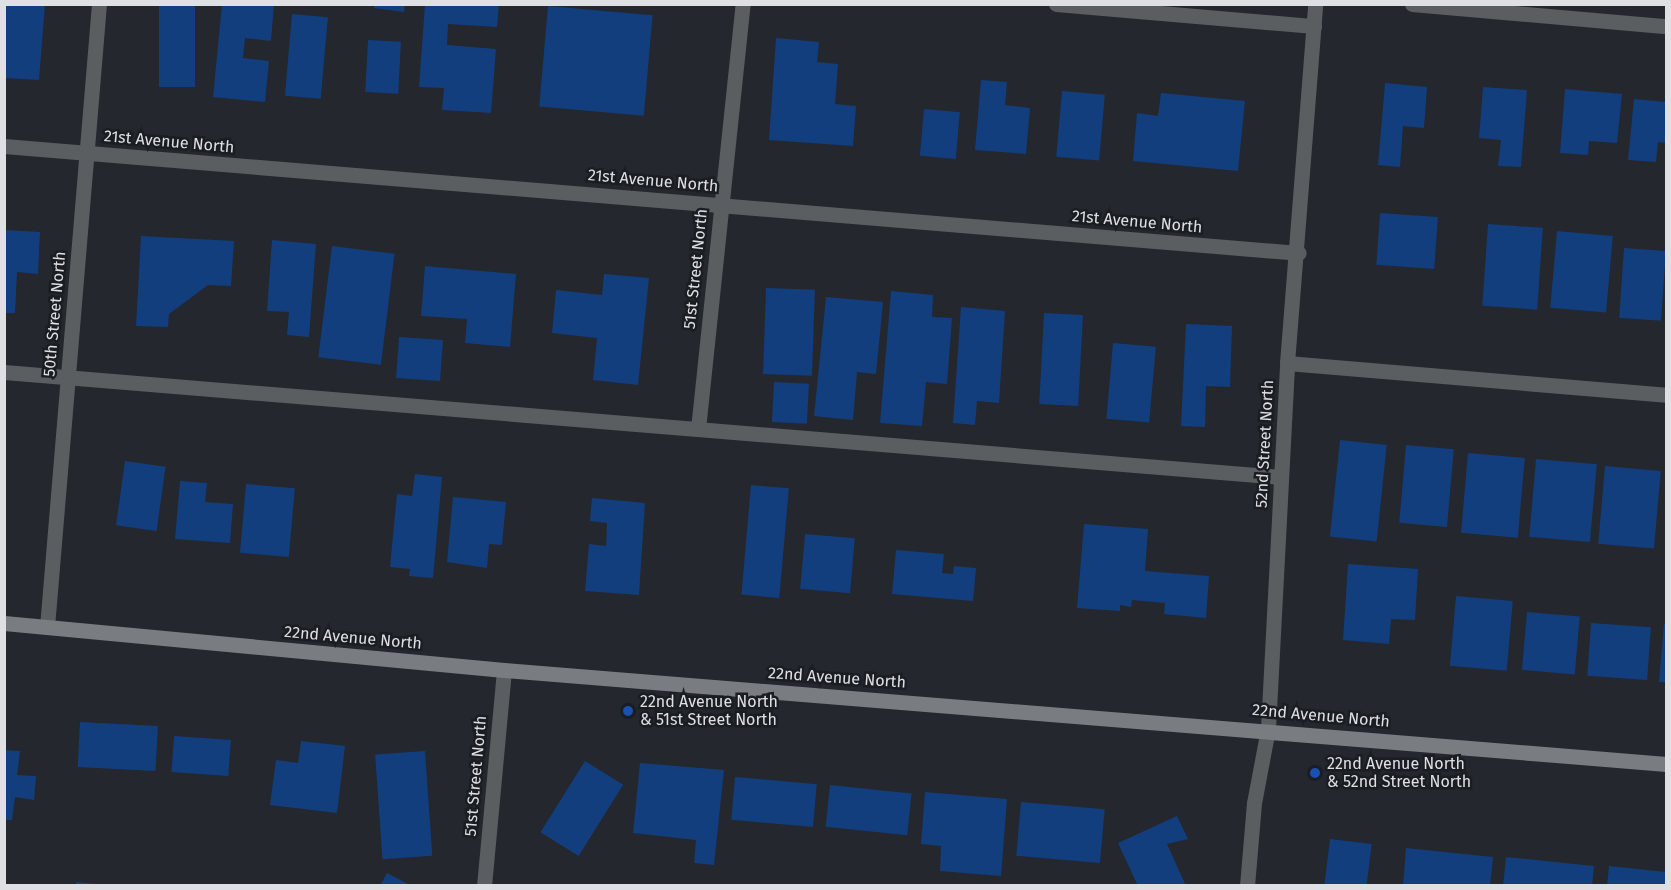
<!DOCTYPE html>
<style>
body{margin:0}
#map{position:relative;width:1671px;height:890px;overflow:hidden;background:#24272d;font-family:"Fira Sans",sans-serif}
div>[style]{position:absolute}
.building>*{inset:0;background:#133e7d;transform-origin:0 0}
.service>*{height:15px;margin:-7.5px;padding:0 7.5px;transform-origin:7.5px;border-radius:7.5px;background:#5b5e60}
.minor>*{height:15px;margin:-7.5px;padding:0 7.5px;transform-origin:7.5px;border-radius:7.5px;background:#5b5e60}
.secondary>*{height:15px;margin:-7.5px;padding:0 7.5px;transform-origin:7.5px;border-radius:7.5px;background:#797d81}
.dots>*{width:16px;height:16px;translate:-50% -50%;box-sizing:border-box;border:3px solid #1a1e23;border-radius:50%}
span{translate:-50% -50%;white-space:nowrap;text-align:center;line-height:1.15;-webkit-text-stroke:5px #1a1e23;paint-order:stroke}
.street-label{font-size:16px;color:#dee0e4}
.poi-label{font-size:16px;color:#dee0e4}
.left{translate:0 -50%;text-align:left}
.frame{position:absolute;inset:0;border:6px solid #dee0e4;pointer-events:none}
</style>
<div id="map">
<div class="building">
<i style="clip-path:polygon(4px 4px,45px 4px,39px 80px,4px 78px)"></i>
<i style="left:159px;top:4px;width:36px;height:83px"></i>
<i style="clip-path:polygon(222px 4px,274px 4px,271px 41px,245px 38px,243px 58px,269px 61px,265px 102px,213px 97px)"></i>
<i style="clip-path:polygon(375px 4px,405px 4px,404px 12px,374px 8px)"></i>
<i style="clip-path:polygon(425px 4px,499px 4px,497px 27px,448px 24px,447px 45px,496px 49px,491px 113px,442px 110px,444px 88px,419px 87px)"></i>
<i style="left:548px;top:6px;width:105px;height:101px;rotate:5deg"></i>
<i style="left:292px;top:14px;width:36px;height:82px;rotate:5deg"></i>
<i style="clip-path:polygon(776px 38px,819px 42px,817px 62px,838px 64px,835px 104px,856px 106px,853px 146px,769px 140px)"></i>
<i style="left:368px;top:40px;width:33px;height:52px;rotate:3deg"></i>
<i style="clip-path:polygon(981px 80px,1007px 82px,1005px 105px,1030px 108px,1026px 154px,975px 150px)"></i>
<i style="clip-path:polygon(1385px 83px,1427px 87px,1424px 128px,1403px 126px,1400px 167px,1378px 165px)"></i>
<i style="clip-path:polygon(1483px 87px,1527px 90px,1521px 167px,1498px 166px,1501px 140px,1479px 138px)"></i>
<i style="clip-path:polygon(1565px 89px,1622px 94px,1617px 143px,1589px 141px,1588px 155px,1560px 153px)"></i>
<i style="left:1062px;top:91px;width:43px;height:66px;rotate:5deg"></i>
<i style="clip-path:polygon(1161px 93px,1245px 101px,1238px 171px,1133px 161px,1137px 113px,1158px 116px)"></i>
<i style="clip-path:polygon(1634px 99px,1666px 102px,1666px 143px,1658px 142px,1656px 162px,1628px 160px)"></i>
<i style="left:924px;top:109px;width:36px;height:47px;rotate:5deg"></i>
<i style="left:1380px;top:213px;width:58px;height:52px;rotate:4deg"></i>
<i style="left:1488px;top:224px;width:55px;height:82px;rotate:4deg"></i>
<i style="clip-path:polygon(4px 230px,40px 232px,38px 274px,17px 272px,15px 313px,4px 313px)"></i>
<i style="left:1557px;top:231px;width:56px;height:77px;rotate:5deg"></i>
<i style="clip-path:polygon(141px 236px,234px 241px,231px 286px,208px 285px,169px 314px,168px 327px,136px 326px)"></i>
<i style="clip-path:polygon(272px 240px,316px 244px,309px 337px,287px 335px,289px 312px,267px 311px)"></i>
<i style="left:332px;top:246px;width:63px;height:112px;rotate:7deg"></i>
<i style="left:1624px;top:248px;width:42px;height:70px;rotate:4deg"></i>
<i style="clip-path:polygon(425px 266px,516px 274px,510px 347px,465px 343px,467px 319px,421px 316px)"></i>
<i style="clip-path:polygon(604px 274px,649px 278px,638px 385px,593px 380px,597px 338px,552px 333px,556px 290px,602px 295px)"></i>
<i style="left:766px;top:288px;width:49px;height:86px;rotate:2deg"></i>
<i style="clip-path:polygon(891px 291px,933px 295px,932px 317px,952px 318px,947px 384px,926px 382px,922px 426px,880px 423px)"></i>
<i style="clip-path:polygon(826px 297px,883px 302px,876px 374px,857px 372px,853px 420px,814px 416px)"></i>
<i style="clip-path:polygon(961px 307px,1005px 311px,999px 403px,977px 401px,975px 425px,953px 423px)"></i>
<i style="left:1044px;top:313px;width:39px;height:91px;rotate:3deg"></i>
<i style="clip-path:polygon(1186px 324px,1232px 326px,1230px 387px,1206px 386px,1205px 427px,1181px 426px)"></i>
<i style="left:399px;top:337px;width:44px;height:41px;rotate:4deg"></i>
<i style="left:1113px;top:343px;width:43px;height:76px;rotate:5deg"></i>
<i style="left:774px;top:382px;width:35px;height:40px;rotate:3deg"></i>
<i style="left:1340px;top:440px;width:47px;height:97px;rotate:6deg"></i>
<i style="left:1406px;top:445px;width:48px;height:78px;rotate:5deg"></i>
<i style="left:1468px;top:453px;width:57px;height:80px;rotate:5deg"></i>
<i style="left:1536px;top:459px;width:61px;height:78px;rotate:5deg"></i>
<i style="left:125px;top:461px;width:41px;height:65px;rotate:8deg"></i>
<i style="left:1605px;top:466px;width:56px;height:78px;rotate:5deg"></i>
<i style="clip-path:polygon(415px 474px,442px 477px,433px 578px,409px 576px,410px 569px,390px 567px,397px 494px,412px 496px)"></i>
<i style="clip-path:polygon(180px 481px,207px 483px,205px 502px,233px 504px,230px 543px,175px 539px)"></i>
<i style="left:246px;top:484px;width:49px;height:69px;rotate:5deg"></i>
<i style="left:751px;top:485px;width:38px;height:110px;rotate:5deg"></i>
<i style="clip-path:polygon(453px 497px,506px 502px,502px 545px,489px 544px,487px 568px,447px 562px)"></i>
<i style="clip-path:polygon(592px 498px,645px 503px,639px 595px,585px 591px,589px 544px,606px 546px,607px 523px,590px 521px)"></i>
<i style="clip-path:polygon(1084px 524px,1148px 529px,1145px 571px,1209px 576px,1206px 618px,1164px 614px,1165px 603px,1132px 600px,1131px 607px,1120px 605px,1120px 611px,1077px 608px)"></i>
<i style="left:805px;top:534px;width:50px;height:55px;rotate:5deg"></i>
<i style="clip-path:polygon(896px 550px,944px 554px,942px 573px,953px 574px,954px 566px,976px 568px,973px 601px,892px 594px)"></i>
<i style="clip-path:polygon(1348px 564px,1418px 569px,1415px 620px,1391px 619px,1389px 644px,1343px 640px)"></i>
<i style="left:1456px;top:596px;width:57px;height:70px;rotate:5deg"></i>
<i style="left:1527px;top:612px;width:53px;height:58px;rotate:5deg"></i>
<i style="left:1591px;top:623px;width:60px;height:53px;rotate:4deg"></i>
<i style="clip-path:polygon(1664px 624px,1666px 625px,1666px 682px,1659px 682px)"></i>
<i style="left:80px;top:722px;width:78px;height:45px;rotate:3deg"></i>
<i style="left:174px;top:736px;width:57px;height:36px;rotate:4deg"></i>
<i style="clip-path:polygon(301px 741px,345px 746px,337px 813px,270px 805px,276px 760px,298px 763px)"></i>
<i style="clip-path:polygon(4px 750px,20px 751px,17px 775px,36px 776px,34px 800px,15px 797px,12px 820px,4px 820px)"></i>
<i style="left:425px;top:751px;width:105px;height:50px;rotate:86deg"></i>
<i style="left:585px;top:761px;width:45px;height:84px;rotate:32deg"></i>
<i style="clip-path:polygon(640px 763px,724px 770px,714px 865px,694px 863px,696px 840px,633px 833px)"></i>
<i style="left:735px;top:777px;width:82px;height:43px;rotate:5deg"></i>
<i style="left:830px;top:785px;width:82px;height:42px;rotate:6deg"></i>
<i style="clip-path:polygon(925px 792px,1007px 799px,1001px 876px,940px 871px,941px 846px,921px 844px)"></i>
<i style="left:1021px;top:802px;width:84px;height:54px;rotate:5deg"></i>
<i style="clip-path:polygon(1177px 816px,1188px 839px,1167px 844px,1186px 886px,1138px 886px,1118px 843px)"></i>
<i style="left:1330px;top:839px;width:42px;height:47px;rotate:7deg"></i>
<i style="clip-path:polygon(1406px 848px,1493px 857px,1490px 886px,1403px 886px)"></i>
<i style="clip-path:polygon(1506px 857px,1594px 866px,1592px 886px,1503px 886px)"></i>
<i style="clip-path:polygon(1609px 866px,1666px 872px,1666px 886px,1607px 886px)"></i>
<i style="clip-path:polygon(387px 873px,412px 886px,380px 886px)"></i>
<i style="clip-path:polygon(76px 882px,98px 884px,98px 886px,76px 886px)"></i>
</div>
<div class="service">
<i style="left:1056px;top:4px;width:259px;rotate:4.9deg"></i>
<i style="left:4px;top:372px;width:1281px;rotate:4.7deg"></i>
</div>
<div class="minor">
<i style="left:1412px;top:4px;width:255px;rotate:5deg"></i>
<i style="left:4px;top:146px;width:1299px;rotate:4.72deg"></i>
<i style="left:1287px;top:363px;width:380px;rotate:4.8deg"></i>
<i style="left:698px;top:429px;width:427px;rotate:-84deg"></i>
<i style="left:47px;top:627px;width:625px;rotate:-85.23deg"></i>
<i style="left:484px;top:886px;width:217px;rotate:-84.7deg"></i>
<i style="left:1247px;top:886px;width:83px;rotate:-85.2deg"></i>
<i style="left:1254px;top:803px;width:75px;rotate:-79.3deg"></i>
<i style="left:1268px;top:729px;width:366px;rotate:-87deg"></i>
<i style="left:1287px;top:363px;width:360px;rotate:-85.5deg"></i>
</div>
<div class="secondary">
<i style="left:4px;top:623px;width:502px;rotate:5.37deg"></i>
<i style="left:504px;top:670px;width:1166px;rotate:4.62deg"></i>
</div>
<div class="dots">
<i style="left:628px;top:711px;background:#1a4fb4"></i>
<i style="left:1315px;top:773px;background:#1a4fb4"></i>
</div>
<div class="street-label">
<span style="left:169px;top:142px;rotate:5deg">21st Avenue North</span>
<span style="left:653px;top:181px;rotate:5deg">21st Avenue North</span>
<span style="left:1137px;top:222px;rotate:5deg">21st Avenue North</span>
<span style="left:696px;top:269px;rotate:-84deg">51st Street North</span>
<span style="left:55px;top:314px;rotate:-85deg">50th Street North</span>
<span style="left:1265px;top:444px;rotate:-87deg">52nd Street North</span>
<span style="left:353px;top:638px;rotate:5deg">22nd Avenue North</span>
<span style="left:837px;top:678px;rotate:4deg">22nd Avenue North</span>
<span style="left:1321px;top:716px;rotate:5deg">22nd Avenue North</span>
<span style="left:476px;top:776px;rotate:-85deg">51st Street North</span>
</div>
<div class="poi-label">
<span class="left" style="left:640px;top:711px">22nd Avenue North<br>&amp; 51st Street North</span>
<span class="left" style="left:1327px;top:773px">22nd Avenue North<br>&amp; 52nd Street North</span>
</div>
<div class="frame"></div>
</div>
